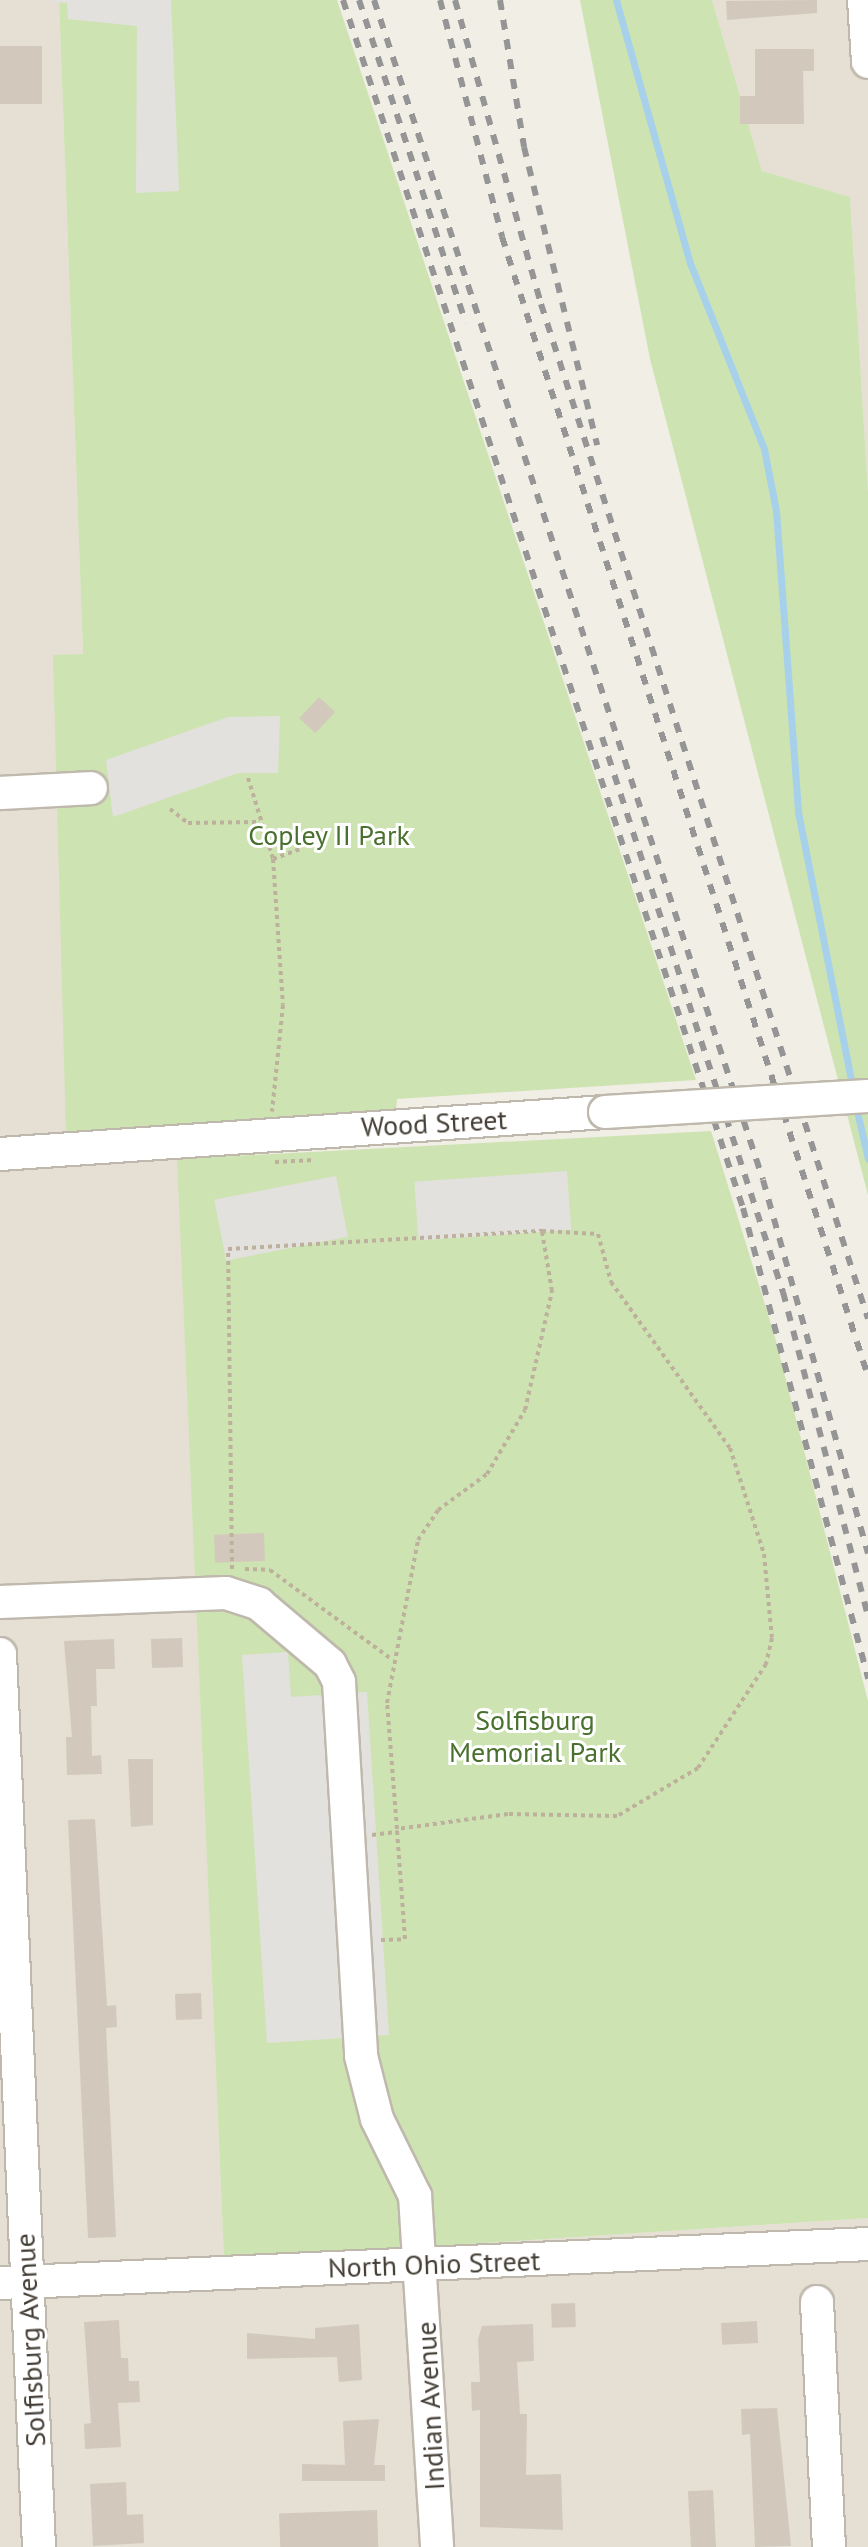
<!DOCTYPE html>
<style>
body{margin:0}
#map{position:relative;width:868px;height:2547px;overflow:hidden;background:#f1eee6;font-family:"PT Sans",sans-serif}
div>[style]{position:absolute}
.residential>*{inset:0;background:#e5dfd4}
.green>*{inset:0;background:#cee3b2}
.parking>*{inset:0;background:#e3e1de;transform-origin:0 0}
.stream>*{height:7px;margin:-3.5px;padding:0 3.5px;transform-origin:3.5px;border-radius:3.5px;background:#a7d1ea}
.building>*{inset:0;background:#d2c9bc;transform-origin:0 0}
.path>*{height:4px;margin-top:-2px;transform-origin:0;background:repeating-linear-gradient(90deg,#bdb09c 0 4px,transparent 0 8px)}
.roads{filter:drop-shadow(2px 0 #bfb8ac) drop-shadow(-2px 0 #bfb8ac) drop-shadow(0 2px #bfb8ac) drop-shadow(0 -2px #bfb8ac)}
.minor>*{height:32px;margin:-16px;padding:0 16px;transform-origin:16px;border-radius:16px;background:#fff}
.rail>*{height:6px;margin-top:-3px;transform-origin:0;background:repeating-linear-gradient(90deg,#959595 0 10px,transparent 0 20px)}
.bridges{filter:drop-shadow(2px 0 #bfb8ac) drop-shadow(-2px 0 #bfb8ac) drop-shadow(0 2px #bfb8ac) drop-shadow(0 -2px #bfb8ac)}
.minor-bridge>*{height:32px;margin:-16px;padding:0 16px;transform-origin:16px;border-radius:16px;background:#fff}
span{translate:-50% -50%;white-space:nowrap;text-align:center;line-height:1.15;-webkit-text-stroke:6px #fff;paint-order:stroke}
.park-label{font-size:28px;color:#49702e}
.street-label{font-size:28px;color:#443e36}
</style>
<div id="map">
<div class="residential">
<i style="clip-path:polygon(0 0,59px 0,83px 654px,53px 656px,176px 1127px,224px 2260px,868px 2218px,868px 2547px,0 2547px)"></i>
<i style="clip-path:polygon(712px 0,868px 0,868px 492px,850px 197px,762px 171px)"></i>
</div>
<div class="green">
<i style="clip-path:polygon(59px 0,337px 0,696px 1080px,397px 1099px,396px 1111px,66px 1135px,53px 655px,83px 654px)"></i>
<i style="clip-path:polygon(580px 0,712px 0,762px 171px,850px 197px,868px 492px,868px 1195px,650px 359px)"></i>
<i style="clip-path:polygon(711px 1131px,775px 1337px,868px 1701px,868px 2218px,224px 2260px,177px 1159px)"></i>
</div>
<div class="parking">
<i style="clip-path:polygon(34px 0,171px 0,179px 191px,136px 193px,137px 26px,68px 19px,67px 3px)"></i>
<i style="clip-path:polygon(280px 716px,278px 773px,238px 773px,113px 817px,106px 760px,228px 717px)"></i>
<i style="left:567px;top:1171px;width:59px;height:153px;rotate:86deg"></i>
<i style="left:336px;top:1176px;width:62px;height:124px;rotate:79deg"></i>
<i style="clip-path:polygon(288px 1652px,291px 1697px,367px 1692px,389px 2035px,267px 2043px,242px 1655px)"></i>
</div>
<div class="stream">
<i style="left:616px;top:0;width:273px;rotate:74.3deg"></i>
<i style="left:690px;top:263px;width:200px;rotate:68.3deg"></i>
<i style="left:764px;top:449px;width:63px;rotate:79deg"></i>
<i style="left:776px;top:511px;width:302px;rotate:85.8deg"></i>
<i style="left:798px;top:812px;width:284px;rotate:78.8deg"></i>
<i style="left:856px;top:1107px;width:53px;rotate:77deg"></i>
</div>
<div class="building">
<i style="clip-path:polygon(817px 0,817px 13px,727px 20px,726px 1px)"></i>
<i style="left:0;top:46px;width:42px;height:58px"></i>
<i style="clip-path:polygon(755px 49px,814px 49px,814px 71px,803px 71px,804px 124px,740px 124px,740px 96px,755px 96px)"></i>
<i style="left:319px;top:697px;width:22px;height:29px;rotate:43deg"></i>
<i style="left:264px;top:1533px;width:28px;height:50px;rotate:88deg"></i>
<i style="left:182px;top:1638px;width:29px;height:31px;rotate:88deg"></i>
<i style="clip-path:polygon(114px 1639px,115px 1669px,96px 1669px,97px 1706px,91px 1706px,92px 1756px,101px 1755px,102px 1774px,67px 1775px,66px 1737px,72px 1737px,64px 1641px)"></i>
<i style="clip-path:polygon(128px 1759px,153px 1759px,153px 1825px,131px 1827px)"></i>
<i style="clip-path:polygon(95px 1819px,107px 2006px,116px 2005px,117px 2027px,106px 2028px,116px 2237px,88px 2238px,68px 1820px)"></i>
<i style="left:201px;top:1993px;width:26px;height:26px;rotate:88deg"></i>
<i style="left:575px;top:2303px;width:24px;height:24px;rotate:88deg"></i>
<i style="clip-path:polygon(119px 2320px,121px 2358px,128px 2358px,129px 2381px,139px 2381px,140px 2402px,118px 2403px,121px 2447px,85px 2449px,84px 2424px,91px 2423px,84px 2322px)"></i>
<i style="left:757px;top:2321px;width:22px;height:36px;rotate:87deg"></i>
<i style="clip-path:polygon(359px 2324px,362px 2380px,339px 2382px,337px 2357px,247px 2359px,247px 2333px,315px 2339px,315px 2328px)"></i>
<i style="clip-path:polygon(533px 2324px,534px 2361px,517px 2362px,520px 2414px,527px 2414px,526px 2475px,561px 2474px,563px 2530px,480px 2527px,480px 2410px,472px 2411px,471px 2382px,480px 2382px,478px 2339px,482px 2326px)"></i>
<i style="clip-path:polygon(777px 2408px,791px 2546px,755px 2547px,750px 2434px,742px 2435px,741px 2409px)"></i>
<i style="clip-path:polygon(379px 2419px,374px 2465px,385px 2465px,385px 2481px,302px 2481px,302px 2464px,345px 2465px,343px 2421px)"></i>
<i style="clip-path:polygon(126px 2482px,127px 2515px,143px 2514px,144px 2543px,93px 2546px,90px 2484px)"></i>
<i style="left:713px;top:2490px;width:57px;height:25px;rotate:87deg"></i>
<i style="left:377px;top:2510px;width:37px;height:98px;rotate:88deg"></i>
</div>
<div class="path">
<i style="left:248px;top:778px;width:85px;rotate:72.8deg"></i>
<i style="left:273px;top:859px;width:146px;rotate:86.1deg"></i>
<i style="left:283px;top:1005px;width:107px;rotate:95.9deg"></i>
<i style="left:170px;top:809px;width:23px;rotate:38deg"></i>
<i style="left:188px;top:823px;width:72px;rotate:-0.8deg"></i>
<i style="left:273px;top:859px;width:30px;rotate:-20deg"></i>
<i style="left:275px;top:1162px;width:39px;rotate:-3deg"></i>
<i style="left:232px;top:1569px;width:320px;rotate:-90.7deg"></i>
<i style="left:228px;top:1249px;width:315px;rotate:-3.3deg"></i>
<i style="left:542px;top:1231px;width:56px;rotate:3.1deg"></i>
<i style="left:598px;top:1234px;width:50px;rotate:74.8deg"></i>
<i style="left:611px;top:1282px;width:204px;rotate:54.4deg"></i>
<i style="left:730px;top:1448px;width:111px;rotate:72.2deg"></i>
<i style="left:764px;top:1554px;width:84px;rotate:84.6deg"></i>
<i style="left:772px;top:1638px;width:27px;rotate:103deg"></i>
<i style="left:766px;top:1664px;width:124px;rotate:123.2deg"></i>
<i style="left:698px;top:1768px;width:94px;rotate:149.3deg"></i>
<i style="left:617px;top:1816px;width:109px;rotate:-178.9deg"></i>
<i style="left:508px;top:1814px;width:112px;rotate:172.3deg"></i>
<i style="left:397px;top:1829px;width:126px;rotate:-94.5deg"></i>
<i style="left:387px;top:1703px;width:166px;rotate:-79.2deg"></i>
<i style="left:418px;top:1540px;width:36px;rotate:-56deg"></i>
<i style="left:438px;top:1510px;width:61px;rotate:-36.3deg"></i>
<i style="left:487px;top:1474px;width:74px;rotate:-59.3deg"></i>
<i style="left:525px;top:1410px;width:122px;rotate:-77.2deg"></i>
<i style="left:552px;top:1291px;width:61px;rotate:-99.5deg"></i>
<i style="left:245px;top:1569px;width:25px;rotate:2deg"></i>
<i style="left:270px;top:1570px;width:149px;rotate:36.3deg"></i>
<i style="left:372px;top:1835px;width:26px;rotate:-7deg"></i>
<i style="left:381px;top:1940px;width:24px;rotate:-2deg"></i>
<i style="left:405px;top:1939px;width:110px;rotate:-94.2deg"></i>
</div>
<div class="roads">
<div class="minor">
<i style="left:864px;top:0;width:62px;rotate:86.3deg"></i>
<i style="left:0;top:793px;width:91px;rotate:-3.1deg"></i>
<i style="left:0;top:1154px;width:606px;rotate:-3.97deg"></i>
<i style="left:0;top:1602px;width:226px;rotate:-2.3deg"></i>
<i style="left:226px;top:1593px;width:35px;rotate:18deg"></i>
<i style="left:259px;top:1604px;width:93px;rotate:40.2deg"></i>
<i style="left:330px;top:1664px;width:20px;rotate:63deg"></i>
<i style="left:339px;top:1682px;width:375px;rotate:86.6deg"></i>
<i style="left:361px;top:2056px;width:65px;rotate:75.7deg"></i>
<i style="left:377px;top:2119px;width:86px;rotate:63.7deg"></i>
<i style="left:415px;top:2196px;width:352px;rotate:86.4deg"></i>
<i style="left:0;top:1654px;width:894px;rotate:87.5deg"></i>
<i style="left:0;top:2283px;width:869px;rotate:-2.57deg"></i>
<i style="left:817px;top:2302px;width:245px;rotate:87.2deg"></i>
</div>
</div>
<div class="rail">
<i style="left:343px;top:0;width:1273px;rotate:71.68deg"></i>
<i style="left:743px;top:1208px;width:487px;rotate:75.1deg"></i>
<i style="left:359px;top:0;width:340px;rotate:71.7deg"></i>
<i style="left:374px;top:0;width:1242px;rotate:71.75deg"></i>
<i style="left:763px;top:1180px;width:388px;rotate:74.3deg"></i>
<i style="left:440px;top:0;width:245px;rotate:75.3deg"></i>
<i style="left:502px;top:237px;width:1196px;rotate:72.19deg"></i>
<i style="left:455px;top:0;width:316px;rotate:74.2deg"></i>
<i style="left:541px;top:304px;width:1066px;rotate:72.14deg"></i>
<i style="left:500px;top:0;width:149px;rotate:80.7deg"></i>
<i style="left:524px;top:147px;width:307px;rotate:76.2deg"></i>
<i style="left:602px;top:737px;width:584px;rotate:71.94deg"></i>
<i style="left:783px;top:1292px;width:334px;rotate:75.3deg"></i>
</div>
<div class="bridges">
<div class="minor-bridge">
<i style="left:605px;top:1112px;width:263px;rotate:-3.5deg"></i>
</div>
</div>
<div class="park-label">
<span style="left:329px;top:835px">Copley II Park</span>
<span style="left:535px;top:1736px">Solfisburg<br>Memorial Park</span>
</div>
<div class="street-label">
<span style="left:434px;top:1123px;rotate:-3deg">Wood Street</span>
<span style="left:434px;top:2264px;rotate:-2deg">North Ohio Street</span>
<span style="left:30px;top:2340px;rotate:-93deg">Solfisburg Avenue</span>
<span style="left:430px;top:2406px;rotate:-93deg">Indian Avenue</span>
</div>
</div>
